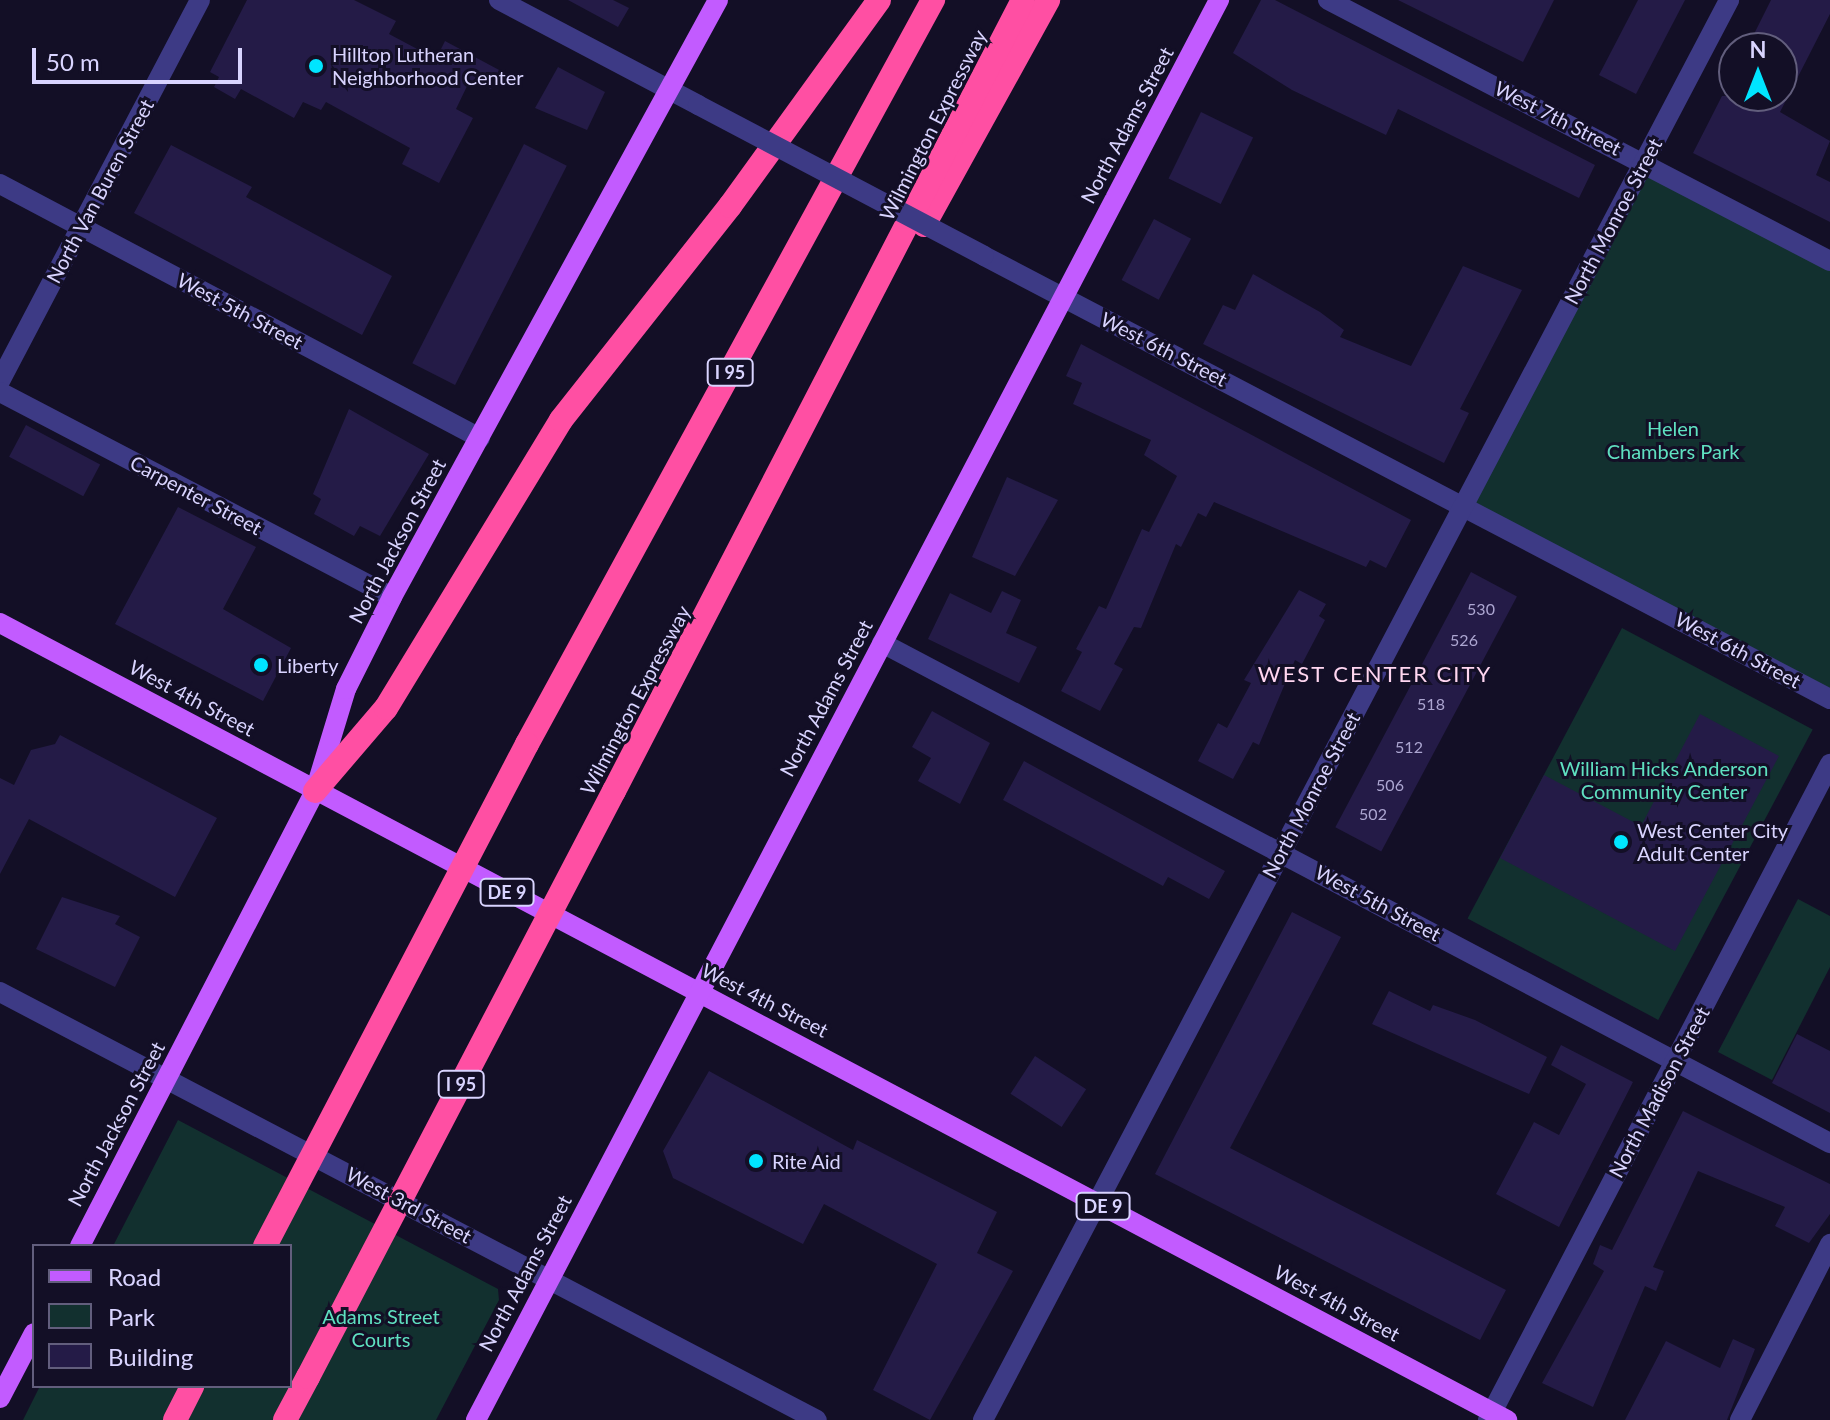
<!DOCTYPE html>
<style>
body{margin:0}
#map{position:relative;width:1830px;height:1420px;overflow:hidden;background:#130f26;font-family:Lato,sans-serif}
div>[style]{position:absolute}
.green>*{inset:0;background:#12302f;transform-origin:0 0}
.building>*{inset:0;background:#241b47;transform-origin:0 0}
.street>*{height:20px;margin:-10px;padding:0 10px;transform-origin:10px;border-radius:10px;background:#3d3a85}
.primary>*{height:20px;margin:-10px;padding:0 10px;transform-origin:10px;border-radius:10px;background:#c25bff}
.highway>*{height:24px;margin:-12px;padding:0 12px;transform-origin:12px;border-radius:12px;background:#ff4fa3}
.street-bridge>*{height:20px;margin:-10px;padding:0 10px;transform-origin:10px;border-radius:10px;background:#3d3a85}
.highway-bridge>*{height:24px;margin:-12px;padding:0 12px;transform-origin:12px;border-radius:12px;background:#ff4fa3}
.dots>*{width:22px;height:22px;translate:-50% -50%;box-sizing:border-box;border:4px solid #130f26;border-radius:50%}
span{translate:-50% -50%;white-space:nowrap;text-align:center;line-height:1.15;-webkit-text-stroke:6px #130f26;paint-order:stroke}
.number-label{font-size:16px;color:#aca6d1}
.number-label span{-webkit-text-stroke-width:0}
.shield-label span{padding:2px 6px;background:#130f26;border:2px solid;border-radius:6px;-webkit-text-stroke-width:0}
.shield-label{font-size:18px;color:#d9d4ff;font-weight:700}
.poi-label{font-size:20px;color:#d9d4ff}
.left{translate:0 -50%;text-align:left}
.street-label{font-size:20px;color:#d9d4ff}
.park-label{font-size:20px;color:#5fe0c0}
.neighbourhood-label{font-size:22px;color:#ffd6f0;letter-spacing:2px}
.legend{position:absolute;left:32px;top:1244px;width:260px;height:144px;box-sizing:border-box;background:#130f26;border:2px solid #625e7d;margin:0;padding:10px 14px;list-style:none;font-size:24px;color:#d9d4ff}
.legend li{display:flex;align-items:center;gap:16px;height:40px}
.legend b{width:40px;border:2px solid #625e7d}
.north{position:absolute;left:1718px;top:32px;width:80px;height:80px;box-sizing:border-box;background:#130f26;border:2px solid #625e7d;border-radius:50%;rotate:0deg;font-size:22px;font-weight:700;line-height:32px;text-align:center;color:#d9d4ff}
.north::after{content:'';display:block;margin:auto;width:28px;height:36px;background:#00e5ff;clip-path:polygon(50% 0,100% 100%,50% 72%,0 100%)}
.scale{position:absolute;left:32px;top:48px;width:210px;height:36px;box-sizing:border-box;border:4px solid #d9d4ff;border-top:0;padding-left:10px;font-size:24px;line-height:28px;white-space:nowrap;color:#d9d4ff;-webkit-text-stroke:6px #130f26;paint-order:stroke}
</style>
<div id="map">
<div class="green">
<i style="clip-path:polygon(1644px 163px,1830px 261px,1830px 699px,1464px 504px)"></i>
<i style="left:1622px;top:628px;width:216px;height:329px;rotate:28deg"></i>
<i style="clip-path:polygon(1798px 899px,1830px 916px,1830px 967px,1772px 1080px,1718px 1052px)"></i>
<i style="clip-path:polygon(178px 1120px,498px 1289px,499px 1300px,436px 1420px,23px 1420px,40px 1386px,290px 1386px,290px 1246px,113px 1246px)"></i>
</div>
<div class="building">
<i style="clip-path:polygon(247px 0,354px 0,396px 21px,389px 34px,436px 59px,445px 41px,501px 71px,491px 89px,470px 80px,456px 109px,473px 118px,439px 183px,402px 164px,410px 148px,326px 102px,321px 110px,303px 102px,294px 118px,241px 89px,235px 99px,214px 87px,219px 77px,210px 72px)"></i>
<i style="clip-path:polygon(568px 0,613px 0,629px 8px,618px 27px)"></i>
<i style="clip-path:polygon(1261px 0,1275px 0,1595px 165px,1579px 198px,1398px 109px,1386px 135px,1292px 90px,1233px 53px)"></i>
<i style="clip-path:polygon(1398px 0,1554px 0,1523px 62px)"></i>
<i style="clip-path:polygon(1638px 0,1685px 0,1636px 94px,1599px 75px)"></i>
<i style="clip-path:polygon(1771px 0,1830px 0,1830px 14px,1780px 112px,1830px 141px,1816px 175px,1830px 182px,1830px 222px,1693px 153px,1722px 96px,1782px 96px,1782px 48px,1747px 48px)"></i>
<i style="clip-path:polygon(558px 67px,605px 92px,587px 130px,535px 108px)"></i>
<i style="left:1201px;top:112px;width:58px;height:74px;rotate:26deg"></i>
<i style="left:524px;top:144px;width:48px;height:246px;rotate:27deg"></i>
<i style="clip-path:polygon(171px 145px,252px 187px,246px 197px,392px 276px,362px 335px,134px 213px)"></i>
<i style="left:1154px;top:219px;width:42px;height:69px;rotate:28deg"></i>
<i style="clip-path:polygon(1463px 266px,1522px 290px,1460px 409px,1469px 413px,1444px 463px,1203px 344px,1223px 305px,1235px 310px,1253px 274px,1320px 312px,1344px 330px,1340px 337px,1411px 366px)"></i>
<i style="clip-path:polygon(1081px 344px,1411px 520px,1386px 568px,1370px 560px,1366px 567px,1214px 502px,1206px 517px,1198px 513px,1181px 547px,1176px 544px,1141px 628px,1134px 627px,1114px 664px,1123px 669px,1100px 711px,1061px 691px,1082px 652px,1076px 649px,1099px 606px,1106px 609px,1142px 529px,1149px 532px,1177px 476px,1144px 455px,1151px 440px,1073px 404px,1082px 383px,1066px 376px)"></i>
<i style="clip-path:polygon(349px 409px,429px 454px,380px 536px,360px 526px,354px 536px,314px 514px,321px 499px,313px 494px)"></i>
<i style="left:26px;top:425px;width:84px;height:36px;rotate:28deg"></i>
<i style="clip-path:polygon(1007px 477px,1058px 500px,1015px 576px,972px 557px)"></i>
<i style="clip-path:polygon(178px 507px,256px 547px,223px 609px,291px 648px,263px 701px,115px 624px)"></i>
<i style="left:1471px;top:572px;width:52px;height:289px;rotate:28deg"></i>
<i style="clip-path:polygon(1299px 590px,1326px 604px,1319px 616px,1325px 620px,1302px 664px,1295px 660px,1259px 745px,1253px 742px,1233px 779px,1198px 761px,1218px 723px,1227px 728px,1251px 683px,1244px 680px)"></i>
<i style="clip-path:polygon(1002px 591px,1021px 600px,1006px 633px,1037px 647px,1019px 683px,928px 639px,950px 593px,991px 613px)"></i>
<i style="clip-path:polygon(932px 711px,990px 743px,960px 804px,918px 781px,931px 758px,912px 747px)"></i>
<i style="clip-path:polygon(1700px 714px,1779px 756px,1675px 951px,1500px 858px,1544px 775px,1641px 826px)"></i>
<i style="clip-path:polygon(60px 735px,217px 818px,175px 897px,29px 819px,0 874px,0 778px,14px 785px,31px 750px,55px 744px)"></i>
<i style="clip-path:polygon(1024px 761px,1225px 871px,1209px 899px,1168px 877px,1163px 886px,1003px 800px)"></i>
<i style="clip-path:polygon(62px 897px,120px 916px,115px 924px,140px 937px,115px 987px,36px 949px)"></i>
<i style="clip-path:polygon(1292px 912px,1341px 937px,1230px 1148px,1506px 1290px,1480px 1340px,1155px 1174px)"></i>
<i style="clip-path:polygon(1389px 991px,1430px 1011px,1433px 1005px,1475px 1020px,1547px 1057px,1529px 1094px,1372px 1024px)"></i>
<i style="clip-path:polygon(1797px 1034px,1830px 1051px,1830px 1113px,1772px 1083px)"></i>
<i style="clip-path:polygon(1561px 1045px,1633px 1082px,1559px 1227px,1496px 1194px,1534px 1122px,1559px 1135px,1586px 1084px,1551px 1065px)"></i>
<i style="left:1035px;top:1056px;width:61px;height:45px;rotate:33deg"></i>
<i style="clip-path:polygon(709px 1071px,853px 1150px,857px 1140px,997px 1212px,977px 1253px,1013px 1271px,930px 1420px,873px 1390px,937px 1264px,824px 1204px,803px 1244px,673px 1178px,663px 1151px)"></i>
<i style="clip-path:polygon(1683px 1111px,1830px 1184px,1830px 1214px,1809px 1243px,1775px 1226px,1785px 1207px,1698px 1171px,1653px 1267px,1664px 1271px,1656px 1291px,1645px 1286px,1593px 1407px,1542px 1383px,1604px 1271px,1593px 1264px,1600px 1245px,1612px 1250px)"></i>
<i style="clip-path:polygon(1733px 1339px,1755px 1349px,1727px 1420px,1625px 1420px,1666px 1341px,1720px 1368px)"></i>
</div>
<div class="street">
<i style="left:499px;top:0;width:225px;rotate:27.8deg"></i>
<i style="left:1328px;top:0;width:566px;rotate:27.47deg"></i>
<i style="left:0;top:184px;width:543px;rotate:27.89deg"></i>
<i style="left:984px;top:256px;width:955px;rotate:27.64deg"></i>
<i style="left:0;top:381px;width:430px;rotate:-62.3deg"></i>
<i style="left:0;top:392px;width:442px;rotate:27.6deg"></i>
<i style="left:882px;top:643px;width:1072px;rotate:27.81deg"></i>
<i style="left:0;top:992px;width:922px;rotate:27.65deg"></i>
<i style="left:983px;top:1420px;width:1604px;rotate:-62.28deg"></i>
<i style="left:1488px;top:1420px;width:740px;rotate:-62.47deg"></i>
<i style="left:1740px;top:1420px;width:198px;rotate:-62.9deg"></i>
</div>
<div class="primary">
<i style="left:0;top:623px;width:1705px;rotate:27.87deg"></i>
<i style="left:80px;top:1246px;width:512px;rotate:-62.68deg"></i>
<i style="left:315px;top:791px;width:107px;rotate:-73.1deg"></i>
<i style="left:346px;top:689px;width:103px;rotate:-63.4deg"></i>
<i style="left:392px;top:597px;width:680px;rotate:-61.36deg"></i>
<i style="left:0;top:1398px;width:73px;rotate:-62.4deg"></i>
<i style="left:476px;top:1420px;width:1603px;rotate:-62.38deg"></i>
</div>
<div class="highway">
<i style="left:924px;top:225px;width:257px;rotate:-61.1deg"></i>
<i style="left:527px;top:744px;width:848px;rotate:-61.38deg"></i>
<i style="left:315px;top:791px;width:109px;rotate:-49.5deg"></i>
<i style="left:386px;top:708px;width:337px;rotate:-58.7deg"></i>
<i style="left:561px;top:420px;width:273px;rotate:-51.7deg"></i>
<i style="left:730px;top:206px;width:254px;rotate:-54.1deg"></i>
<i style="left:614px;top:791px;width:890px;rotate:-62.66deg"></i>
<i style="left:175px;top:1420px;width:38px;rotate:-63deg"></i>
<i style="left:285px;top:1420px;width:49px;rotate:-61.9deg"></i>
</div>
<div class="street-bridge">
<i style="left:698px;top:105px;width:323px;rotate:27.8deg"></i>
</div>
<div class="highway-bridge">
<i style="left:265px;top:1246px;width:566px;rotate:-62.44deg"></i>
<i style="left:308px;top:1377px;width:661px;rotate:-62.43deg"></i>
</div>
<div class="dots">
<i style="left:316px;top:66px;background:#00e5ff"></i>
<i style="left:261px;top:665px;background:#00e5ff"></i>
<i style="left:1621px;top:842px;background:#00e5ff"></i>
<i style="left:756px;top:1161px;background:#00e5ff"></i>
</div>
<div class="number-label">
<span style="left:1481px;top:609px">530</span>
<span style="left:1464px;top:640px">526</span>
<span style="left:1431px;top:704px">518</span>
<span style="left:1409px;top:747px">512</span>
<span style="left:1390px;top:785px">506</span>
<span style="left:1373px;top:814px">502</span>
</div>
<div class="shield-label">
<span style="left:730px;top:372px">I 95</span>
<span style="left:507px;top:892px">DE 9</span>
<span style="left:461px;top:1084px">I 95</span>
<span style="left:1103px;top:1206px">DE 9</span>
</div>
<div class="poi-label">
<span class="left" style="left:332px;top:66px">Hilltop Lutheran<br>Neighborhood Center</span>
<span class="left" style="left:277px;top:665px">Liberty</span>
<span class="left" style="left:1637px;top:842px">West Center City<br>Adult Center</span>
<span class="left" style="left:772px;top:1161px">Rite Aid</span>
</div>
<div class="street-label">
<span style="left:1558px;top:118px;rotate:27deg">West 7th Street</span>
<span style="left:933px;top:125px;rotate:-63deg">Wilmington Expressway</span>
<span style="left:1127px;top:125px;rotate:-62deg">North Adams Street</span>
<span style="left:100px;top:191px;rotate:-62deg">North Van Buren Street</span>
<span style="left:1613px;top:221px;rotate:-62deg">North Monroe Street</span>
<span style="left:240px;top:311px;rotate:28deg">West 5th Street</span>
<span style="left:1164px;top:349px;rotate:27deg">West 6th Street</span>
<span style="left:196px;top:495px;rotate:28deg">Carpenter Street</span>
<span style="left:397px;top:541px;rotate:-62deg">North Jackson Street</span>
<span style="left:1738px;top:650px;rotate:28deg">West 6th Street</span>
<span style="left:192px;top:698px;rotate:28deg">West 4th Street</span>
<span style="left:826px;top:698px;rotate:-62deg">North Adams Street</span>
<span style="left:635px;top:700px;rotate:-62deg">Wilmington Expressway</span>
<span style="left:1311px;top:795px;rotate:-62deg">North Monroe Street</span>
<span style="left:1378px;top:903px;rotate:28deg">West 5th Street</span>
<span style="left:765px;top:1000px;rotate:27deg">West 4th Street</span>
<span style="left:1659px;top:1092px;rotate:-62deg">North Madison Street</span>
<span style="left:116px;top:1124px;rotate:-62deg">North Jackson Street</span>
<span style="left:409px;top:1205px;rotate:28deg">West 3rd Street</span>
<span style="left:525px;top:1273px;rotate:-62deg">North Adams Street</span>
<span style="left:1337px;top:1303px;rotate:28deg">West 4th Street</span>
</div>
<div class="park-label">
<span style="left:1673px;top:440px">Helen<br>Chambers Park</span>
<span style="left:1664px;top:780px">William Hicks Anderson<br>Community Center</span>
<span style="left:381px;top:1328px">Adams Street<br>Courts</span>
</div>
<div class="neighbourhood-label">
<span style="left:1375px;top:674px">WEST CENTER CITY</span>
</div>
<ul class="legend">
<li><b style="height:10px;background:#c25bff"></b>Road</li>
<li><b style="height:22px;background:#12302f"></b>Park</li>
<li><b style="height:22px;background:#241b47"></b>Building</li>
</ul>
<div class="north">N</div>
<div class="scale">50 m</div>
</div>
